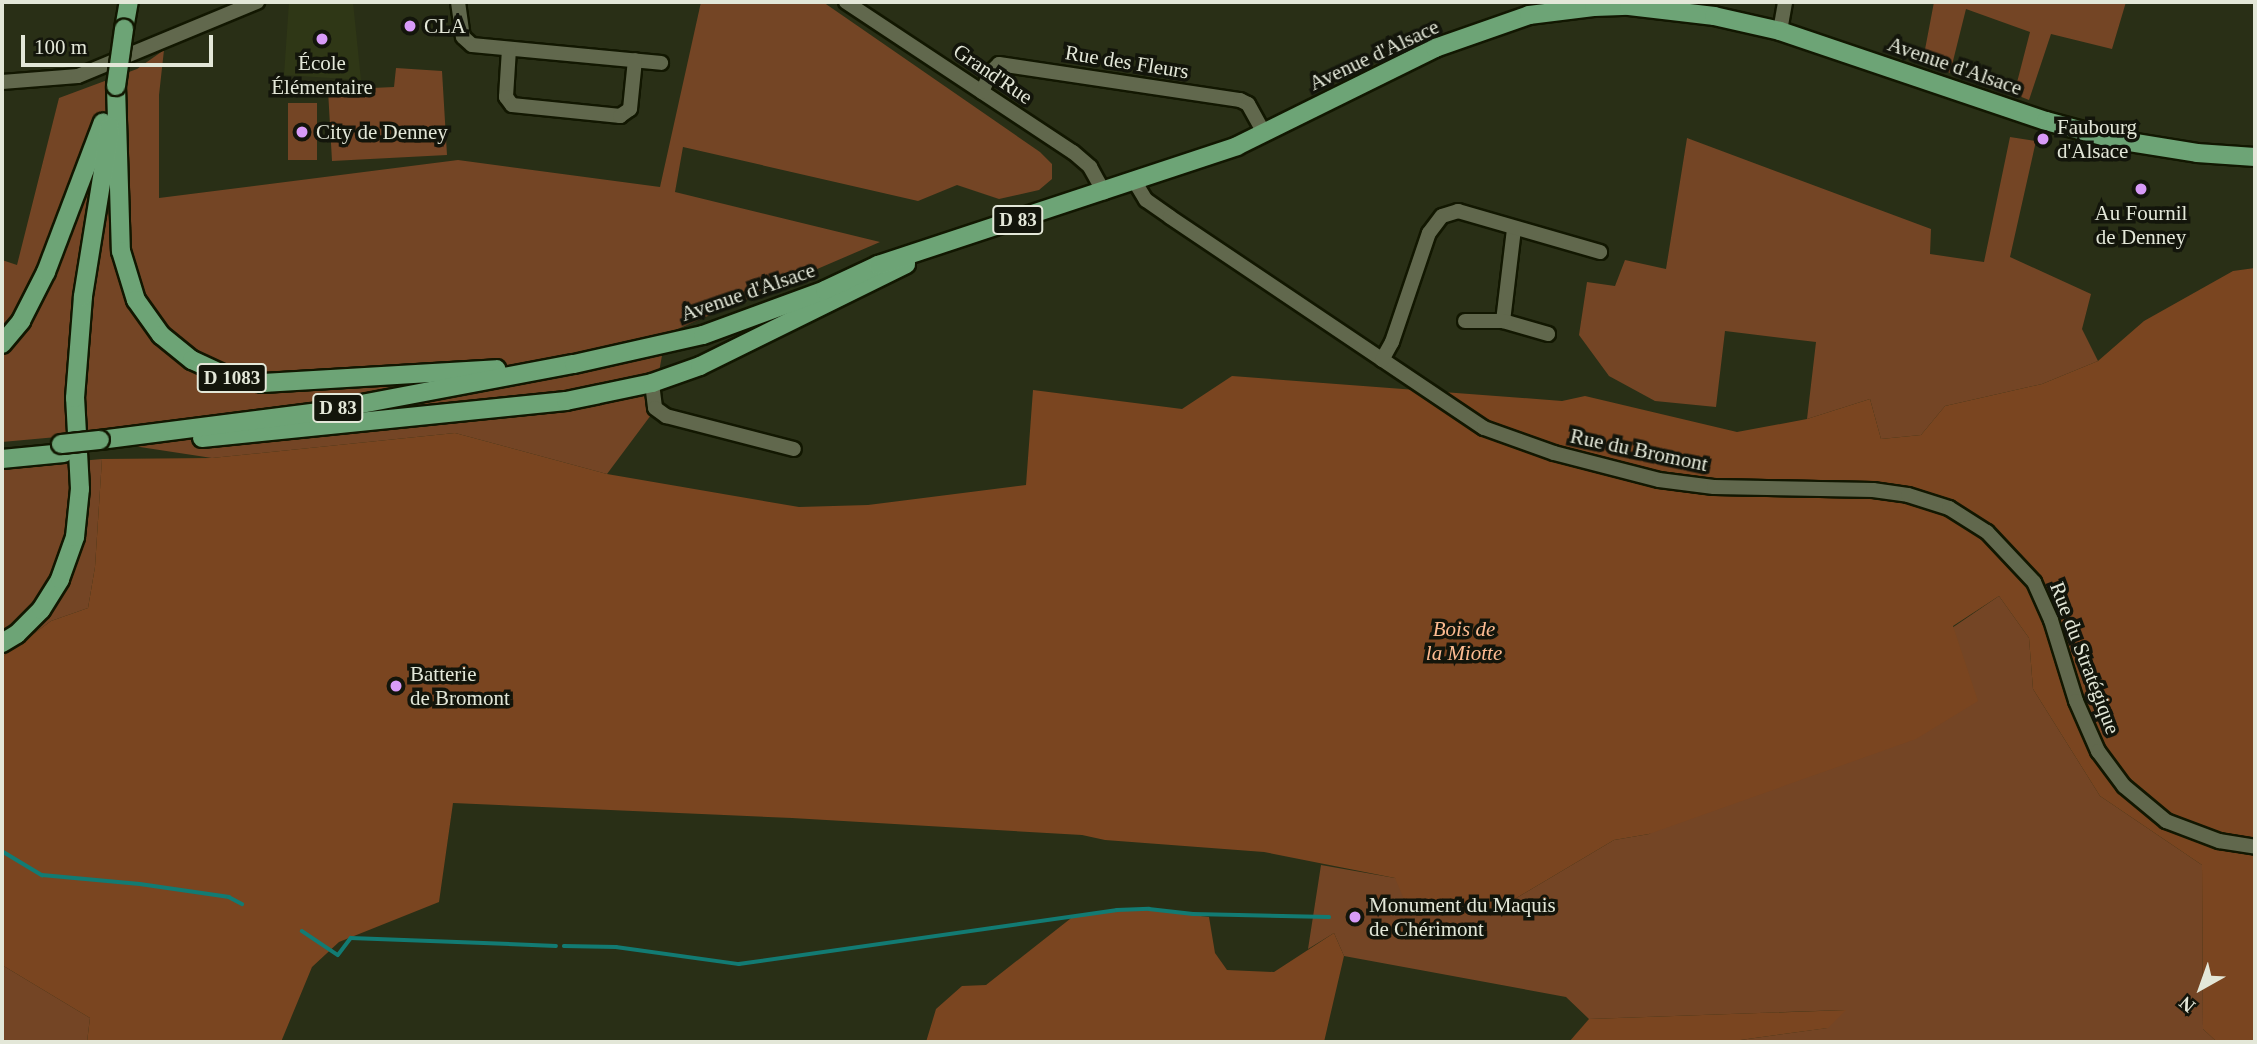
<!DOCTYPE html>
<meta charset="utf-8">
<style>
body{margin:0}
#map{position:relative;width:2257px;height:1044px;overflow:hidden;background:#292f16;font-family:Georgia,serif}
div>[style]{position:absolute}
.built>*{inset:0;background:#2f3716}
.green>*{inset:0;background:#744525;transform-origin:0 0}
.forest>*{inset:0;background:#7a4520}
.stream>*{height:3.5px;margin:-1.75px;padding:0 1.75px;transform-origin:1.75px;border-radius:1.75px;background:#127b73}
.roads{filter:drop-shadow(2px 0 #121701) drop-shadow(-2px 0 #121701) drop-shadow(0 2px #121701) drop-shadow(0 -2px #121701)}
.minor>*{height:14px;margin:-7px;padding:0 7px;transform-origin:7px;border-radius:7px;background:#61684d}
.major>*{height:18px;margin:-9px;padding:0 9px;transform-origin:9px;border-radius:9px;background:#6da476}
.bridges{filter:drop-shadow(2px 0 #121701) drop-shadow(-2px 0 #121701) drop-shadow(0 2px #121701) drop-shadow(0 -2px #121701)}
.major-bridge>*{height:18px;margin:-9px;padding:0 9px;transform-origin:9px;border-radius:9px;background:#6da476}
.dots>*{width:19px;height:19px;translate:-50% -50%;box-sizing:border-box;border:4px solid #13150b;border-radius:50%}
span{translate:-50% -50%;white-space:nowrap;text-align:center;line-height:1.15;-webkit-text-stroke:7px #13150b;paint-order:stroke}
.shield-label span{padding:2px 5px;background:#13150b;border:2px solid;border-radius:5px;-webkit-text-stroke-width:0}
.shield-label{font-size:19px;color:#e3e7d8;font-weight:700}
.poi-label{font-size:21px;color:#e3e7d8}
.left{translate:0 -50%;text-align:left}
.street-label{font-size:21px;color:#e3e7d8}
.park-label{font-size:21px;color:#fdbb91;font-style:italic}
.frame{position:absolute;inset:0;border:4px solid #e3e7d8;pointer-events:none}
.north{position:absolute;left:2166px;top:953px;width:70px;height:70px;-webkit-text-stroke:5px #13150b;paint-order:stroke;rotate:220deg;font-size:19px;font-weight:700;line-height:28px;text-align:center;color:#e3e7d8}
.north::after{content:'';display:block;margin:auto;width:24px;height:32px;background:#e3e7d8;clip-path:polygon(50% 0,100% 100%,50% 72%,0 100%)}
.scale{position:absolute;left:21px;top:35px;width:192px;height:32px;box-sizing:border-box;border:4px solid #e3e7d8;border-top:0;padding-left:9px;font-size:21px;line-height:24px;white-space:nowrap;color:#e3e7d8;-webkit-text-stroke:5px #13150b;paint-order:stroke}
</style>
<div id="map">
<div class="built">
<i style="clip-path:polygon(289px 2px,353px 2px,361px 80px,284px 75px)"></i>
</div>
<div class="green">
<i style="clip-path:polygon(701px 2px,823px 2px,1040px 152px,1052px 164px,1052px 179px,1039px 190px,999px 199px,957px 185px,918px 201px,683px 147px,675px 192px,880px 242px,666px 334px,651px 415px,607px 474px,455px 433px,212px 458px,68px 436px,2px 442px,2px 260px,17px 265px,59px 98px,137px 69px,164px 50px,159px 95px,159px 198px,458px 160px,660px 187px)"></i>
<i style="clip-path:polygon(1934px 2px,2126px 2px,2112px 49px,2051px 34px,2029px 100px,2014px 94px,2030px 32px,1966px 9px,1950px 73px,1923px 60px)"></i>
<i style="clip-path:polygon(396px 68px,442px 71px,447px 155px,332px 161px,328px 90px,394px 87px)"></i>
<i style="left:288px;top:103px;width:29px;height:57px"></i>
<i style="clip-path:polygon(2010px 137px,2036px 141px,2010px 257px,2091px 294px,2082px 329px,2098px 361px,2042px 384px,1945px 406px,1921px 435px,1881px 439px,1870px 399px,1807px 419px,1816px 342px,1725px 331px,1716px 407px,1655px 401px,1609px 376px,1579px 335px,1587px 282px,1615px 286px,1625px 260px,1666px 269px,1687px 138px,1931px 229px,1930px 254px,1984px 262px)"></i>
<i style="clip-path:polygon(102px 459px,95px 567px,88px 608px,51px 621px,2px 657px,2px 468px)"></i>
<i style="clip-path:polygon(1999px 596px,2029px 638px,2033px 689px,2100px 796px,2202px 865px,2203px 1029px,2217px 1042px,1726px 1042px,1827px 1028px,1845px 1010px,1589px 1019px,1566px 997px,1344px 956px,1334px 933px,1308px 949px,1321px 865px,1395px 878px,1486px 916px,1614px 840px,1649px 834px)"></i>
<i style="clip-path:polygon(2px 965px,90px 1018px,87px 1042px,2px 1042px)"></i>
</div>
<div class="forest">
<i style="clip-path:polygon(2255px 268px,2255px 1042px,2217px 1042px,2203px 1029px,2202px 865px,2100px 796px,2033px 689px,2029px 638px,1999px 596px,1953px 626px,1978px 701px,1916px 739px,1649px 834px,1614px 840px,1486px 916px,1409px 911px,1395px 878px,1264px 852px,1105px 840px,1082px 835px,792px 818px,453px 803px,439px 902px,339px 942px,312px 967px,281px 1042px,87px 1042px,90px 1018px,2px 965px,2px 657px,51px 621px,88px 608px,95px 567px,102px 459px,212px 458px,455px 433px,607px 474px,799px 507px,868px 505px,1026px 485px,1033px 390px,1182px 409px,1232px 376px,1562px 401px,1585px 396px,1737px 432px,1807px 419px,1870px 399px,1881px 439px,1921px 435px,1945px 406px,2042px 384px,2098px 361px,2144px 321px,2233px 271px)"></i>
<i style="clip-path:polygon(1142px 909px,1209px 917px,1215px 953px,1227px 970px,1274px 972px,1334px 933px,1344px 956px,1324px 1042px,926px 1042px,936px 1009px,962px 986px,986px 985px,1075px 915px)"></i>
<i style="clip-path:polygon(1846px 1010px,1828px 1028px,1726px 1042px,1569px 1042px,1589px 1019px)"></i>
</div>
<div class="stream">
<i style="left:2px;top:851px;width:47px;rotate:31deg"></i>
<i style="left:42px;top:875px;width:98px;rotate:5.2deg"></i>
<i style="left:140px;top:884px;width:90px;rotate:8.3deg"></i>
<i style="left:229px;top:897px;width:15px;rotate:28deg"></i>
<i style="left:302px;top:931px;width:43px;rotate:33.7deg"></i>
<i style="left:338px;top:955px;width:21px;rotate:-53deg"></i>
<i style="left:351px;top:938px;width:205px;rotate:2.2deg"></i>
<i style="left:564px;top:946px;width:52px;rotate:1.1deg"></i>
<i style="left:616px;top:947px;width:124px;rotate:7.9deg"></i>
<i style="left:739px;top:964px;width:382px;rotate:-8.1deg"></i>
<i style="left:1117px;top:910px;width:32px;rotate:-2deg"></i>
<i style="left:1149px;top:909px;width:44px;rotate:6.5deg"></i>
<i style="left:1193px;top:914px;width:136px;rotate:1.3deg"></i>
</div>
<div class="roads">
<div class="minor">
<i style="left:458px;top:2px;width:35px;rotate:82deg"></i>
<i style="left:463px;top:37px;width:12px;rotate:42deg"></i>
<i style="left:472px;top:45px;width:190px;rotate:5.4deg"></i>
<i style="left:846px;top:2px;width:272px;rotate:33.5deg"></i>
<i style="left:1073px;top:152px;width:23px;rotate:41deg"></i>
<i style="left:1090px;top:167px;width:29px;rotate:61deg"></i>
<i style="left:1780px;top:31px;width:29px;rotate:-80deg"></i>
<i style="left:509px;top:49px;width:48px;rotate:93.6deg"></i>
<i style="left:506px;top:97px;width:10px;rotate:53deg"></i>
<i style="left:512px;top:105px;width:109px;rotate:5.8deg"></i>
<i style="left:620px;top:116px;width:12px;rotate:-35deg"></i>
<i style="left:630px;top:109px;width:49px;rotate:-84.2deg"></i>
<i style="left:2px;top:82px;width:76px;rotate:-4.5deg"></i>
<i style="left:78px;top:76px;width:194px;rotate:-22.5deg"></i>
<i style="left:982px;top:92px;width:22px;rotate:-66deg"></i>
<i style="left:991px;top:72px;width:11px;rotate:-45deg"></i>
<i style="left:999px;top:64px;width:244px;rotate:8.5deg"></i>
<i style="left:1240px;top:100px;width:9px;rotate:27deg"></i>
<i style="left:1248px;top:104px;width:33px;rotate:61deg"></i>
<i style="left:1135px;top:182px;width:21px;rotate:59deg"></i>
<i style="left:1146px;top:200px;width:29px;rotate:35deg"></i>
<i style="left:1170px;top:217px;width:378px;rotate:33.9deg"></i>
<i style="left:1484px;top:428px;width:74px;rotate:19.7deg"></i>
<i style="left:1554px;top:453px;width:108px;rotate:14.4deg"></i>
<i style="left:1659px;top:480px;width:55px;rotate:7.3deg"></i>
<i style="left:1714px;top:487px;width:159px;rotate:1.1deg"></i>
<i style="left:1873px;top:490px;width:35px;rotate:8deg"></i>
<i style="left:1908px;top:495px;width:43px;rotate:17.6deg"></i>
<i style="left:1949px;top:508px;width:45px;rotate:32.3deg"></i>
<i style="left:1987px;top:532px;width:69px;rotate:46.8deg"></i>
<i style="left:2034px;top:582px;width:42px;rotate:65.9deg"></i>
<i style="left:2051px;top:620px;width:85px;rotate:72.8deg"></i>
<i style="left:2076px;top:701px;width:55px;rotate:66.3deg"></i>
<i style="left:2098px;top:751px;width:44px;rotate:53.4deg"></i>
<i style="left:2124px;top:786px;width:55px;rotate:39.8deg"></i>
<i style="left:2166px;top:821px;width:57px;rotate:20.7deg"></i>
<i style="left:2219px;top:841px;width:36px;rotate:9deg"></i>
<i style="left:1514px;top:229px;width:93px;rotate:96.8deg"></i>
<i style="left:1503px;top:321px;width:47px;rotate:16.1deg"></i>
<i style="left:1465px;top:321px;width:38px"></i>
<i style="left:1382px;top:360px;width:21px;rotate:-61deg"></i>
<i style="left:1392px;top:342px;width:115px;rotate:-71.3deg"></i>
<i style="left:1429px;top:233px;width:21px;rotate:-53deg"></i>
<i style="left:1442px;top:216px;width:17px;rotate:-17deg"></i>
<i style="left:1458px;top:211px;width:148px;rotate:16.1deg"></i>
<i style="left:652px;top:383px;width:25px;rotate:83deg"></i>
<i style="left:655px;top:408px;width:14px;rotate:36deg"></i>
<i style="left:666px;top:416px;width:132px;rotate:14.5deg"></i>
</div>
<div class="major">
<i style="left:124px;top:29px;width:27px;rotate:-80deg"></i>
<i style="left:116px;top:86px;width:165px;rotate:88.3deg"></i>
<i style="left:121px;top:251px;width:51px;rotate:73deg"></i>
<i style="left:136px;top:300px;width:43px;rotate:54.5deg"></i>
<i style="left:161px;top:335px;width:40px;rotate:39deg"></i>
<i style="left:192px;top:360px;width:41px;rotate:24.7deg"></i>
<i style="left:229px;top:377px;width:35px;rotate:10deg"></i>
<i style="left:263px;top:383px;width:234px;rotate:-3.4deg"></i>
<i style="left:2px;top:344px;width:30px;rotate:-50deg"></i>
<i style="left:21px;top:321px;width:55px;rotate:-63deg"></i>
<i style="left:46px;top:272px;width:160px;rotate:-69.2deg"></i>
<i style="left:202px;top:438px;width:366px;rotate:-5.8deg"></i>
<i style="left:566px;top:401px;width:88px;rotate:-11.8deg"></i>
<i style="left:652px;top:383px;width:51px;rotate:-19.5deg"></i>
<i style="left:700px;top:366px;width:230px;rotate:-26.3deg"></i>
<i style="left:100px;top:440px;width:221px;rotate:-7.3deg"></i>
<i style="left:319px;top:412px;width:259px;rotate:-10.7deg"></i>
<i style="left:574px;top:364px;width:132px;rotate:-12.7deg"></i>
<i style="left:703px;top:335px;width:130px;rotate:-20.2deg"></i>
<i style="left:825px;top:290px;width:59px;rotate:-25.3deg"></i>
<i style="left:878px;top:265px;width:378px;rotate:-18.3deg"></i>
<i style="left:1237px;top:146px;width:221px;rotate:-26.3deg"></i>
<i style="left:1435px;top:48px;width:100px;rotate:-19.3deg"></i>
<i style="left:1529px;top:15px;width:65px;rotate:-7deg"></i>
<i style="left:1594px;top:7px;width:35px;rotate:-2deg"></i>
<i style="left:1629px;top:6px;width:86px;rotate:6.7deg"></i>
<i style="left:1714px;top:16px;width:68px;rotate:12.8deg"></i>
<i style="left:1780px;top:31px;width:281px;rotate:18.7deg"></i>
<i style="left:2046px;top:121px;width:73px;rotate:15deg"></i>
<i style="left:2117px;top:140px;width:81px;rotate:9.2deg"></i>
<i style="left:2197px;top:153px;width:58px;rotate:3.9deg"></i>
<i style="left:2px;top:459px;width:62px;rotate:-5.5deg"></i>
<i style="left:2px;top:643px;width:17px;rotate:-31deg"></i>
<i style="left:17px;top:634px;width:34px;rotate:-45deg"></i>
<i style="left:41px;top:610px;width:36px;rotate:-58deg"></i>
<i style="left:60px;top:579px;width:45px;rotate:-70.3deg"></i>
<i style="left:75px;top:537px;width:48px;rotate:-84.1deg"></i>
<i style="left:80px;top:489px;width:91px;rotate:-93.1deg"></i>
<i style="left:75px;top:398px;width:102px;rotate:-85.5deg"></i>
<i style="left:83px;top:296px;width:171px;rotate:-80.9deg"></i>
</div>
</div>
<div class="bridges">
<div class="major-bridge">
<i style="left:116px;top:86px;width:58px;rotate:-82deg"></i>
<i style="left:61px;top:444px;width:39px;rotate:-6deg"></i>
</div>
</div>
<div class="dots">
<i style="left:410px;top:26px;background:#d89bf8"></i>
<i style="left:322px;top:39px;background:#d89bf8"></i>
<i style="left:302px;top:132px;background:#d89bf8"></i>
<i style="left:2043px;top:139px;background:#d89bf8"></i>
<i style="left:2141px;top:189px;background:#d89bf8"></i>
<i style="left:396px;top:686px;background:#d89bf8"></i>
<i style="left:1355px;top:917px;background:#d89bf8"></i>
</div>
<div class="shield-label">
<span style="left:1018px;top:220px">D 83</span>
<span style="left:232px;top:378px">D 1083</span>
<span style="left:338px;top:408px">D 83</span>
</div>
<div class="poi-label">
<span class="left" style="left:424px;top:26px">CLA</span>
<span style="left:322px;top:75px">École<br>Élémentaire</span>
<span class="left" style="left:2057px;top:139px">Faubourg<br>d'Alsace</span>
<span class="left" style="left:316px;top:132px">City de Denney</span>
<span style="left:2141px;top:225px">Au Fournil<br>de Denney</span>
<span class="left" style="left:410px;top:686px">Batterie<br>de Bromont</span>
<span class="left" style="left:1369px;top:917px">Monument du Maquis<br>de Chérimont</span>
</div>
<div class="street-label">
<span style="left:1374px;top:55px;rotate:-25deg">Avenue d'Alsace</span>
<span style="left:1127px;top:62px;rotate:9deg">Rue des Fleurs</span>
<span style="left:1955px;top:66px;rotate:19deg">Avenue d'Alsace</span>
<span style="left:993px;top:74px;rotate:34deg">Grand'Rue</span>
<span style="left:748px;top:292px;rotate:-19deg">Avenue d'Alsace</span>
<span style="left:1639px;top:450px;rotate:12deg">Rue du Bromont</span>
<span style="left:2085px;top:658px;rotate:69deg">Rue du Stratégique</span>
</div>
<div class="park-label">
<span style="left:1464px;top:641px">Bois de<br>la Miotte</span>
</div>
<div class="frame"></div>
<div class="north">N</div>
<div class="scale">100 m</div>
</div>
